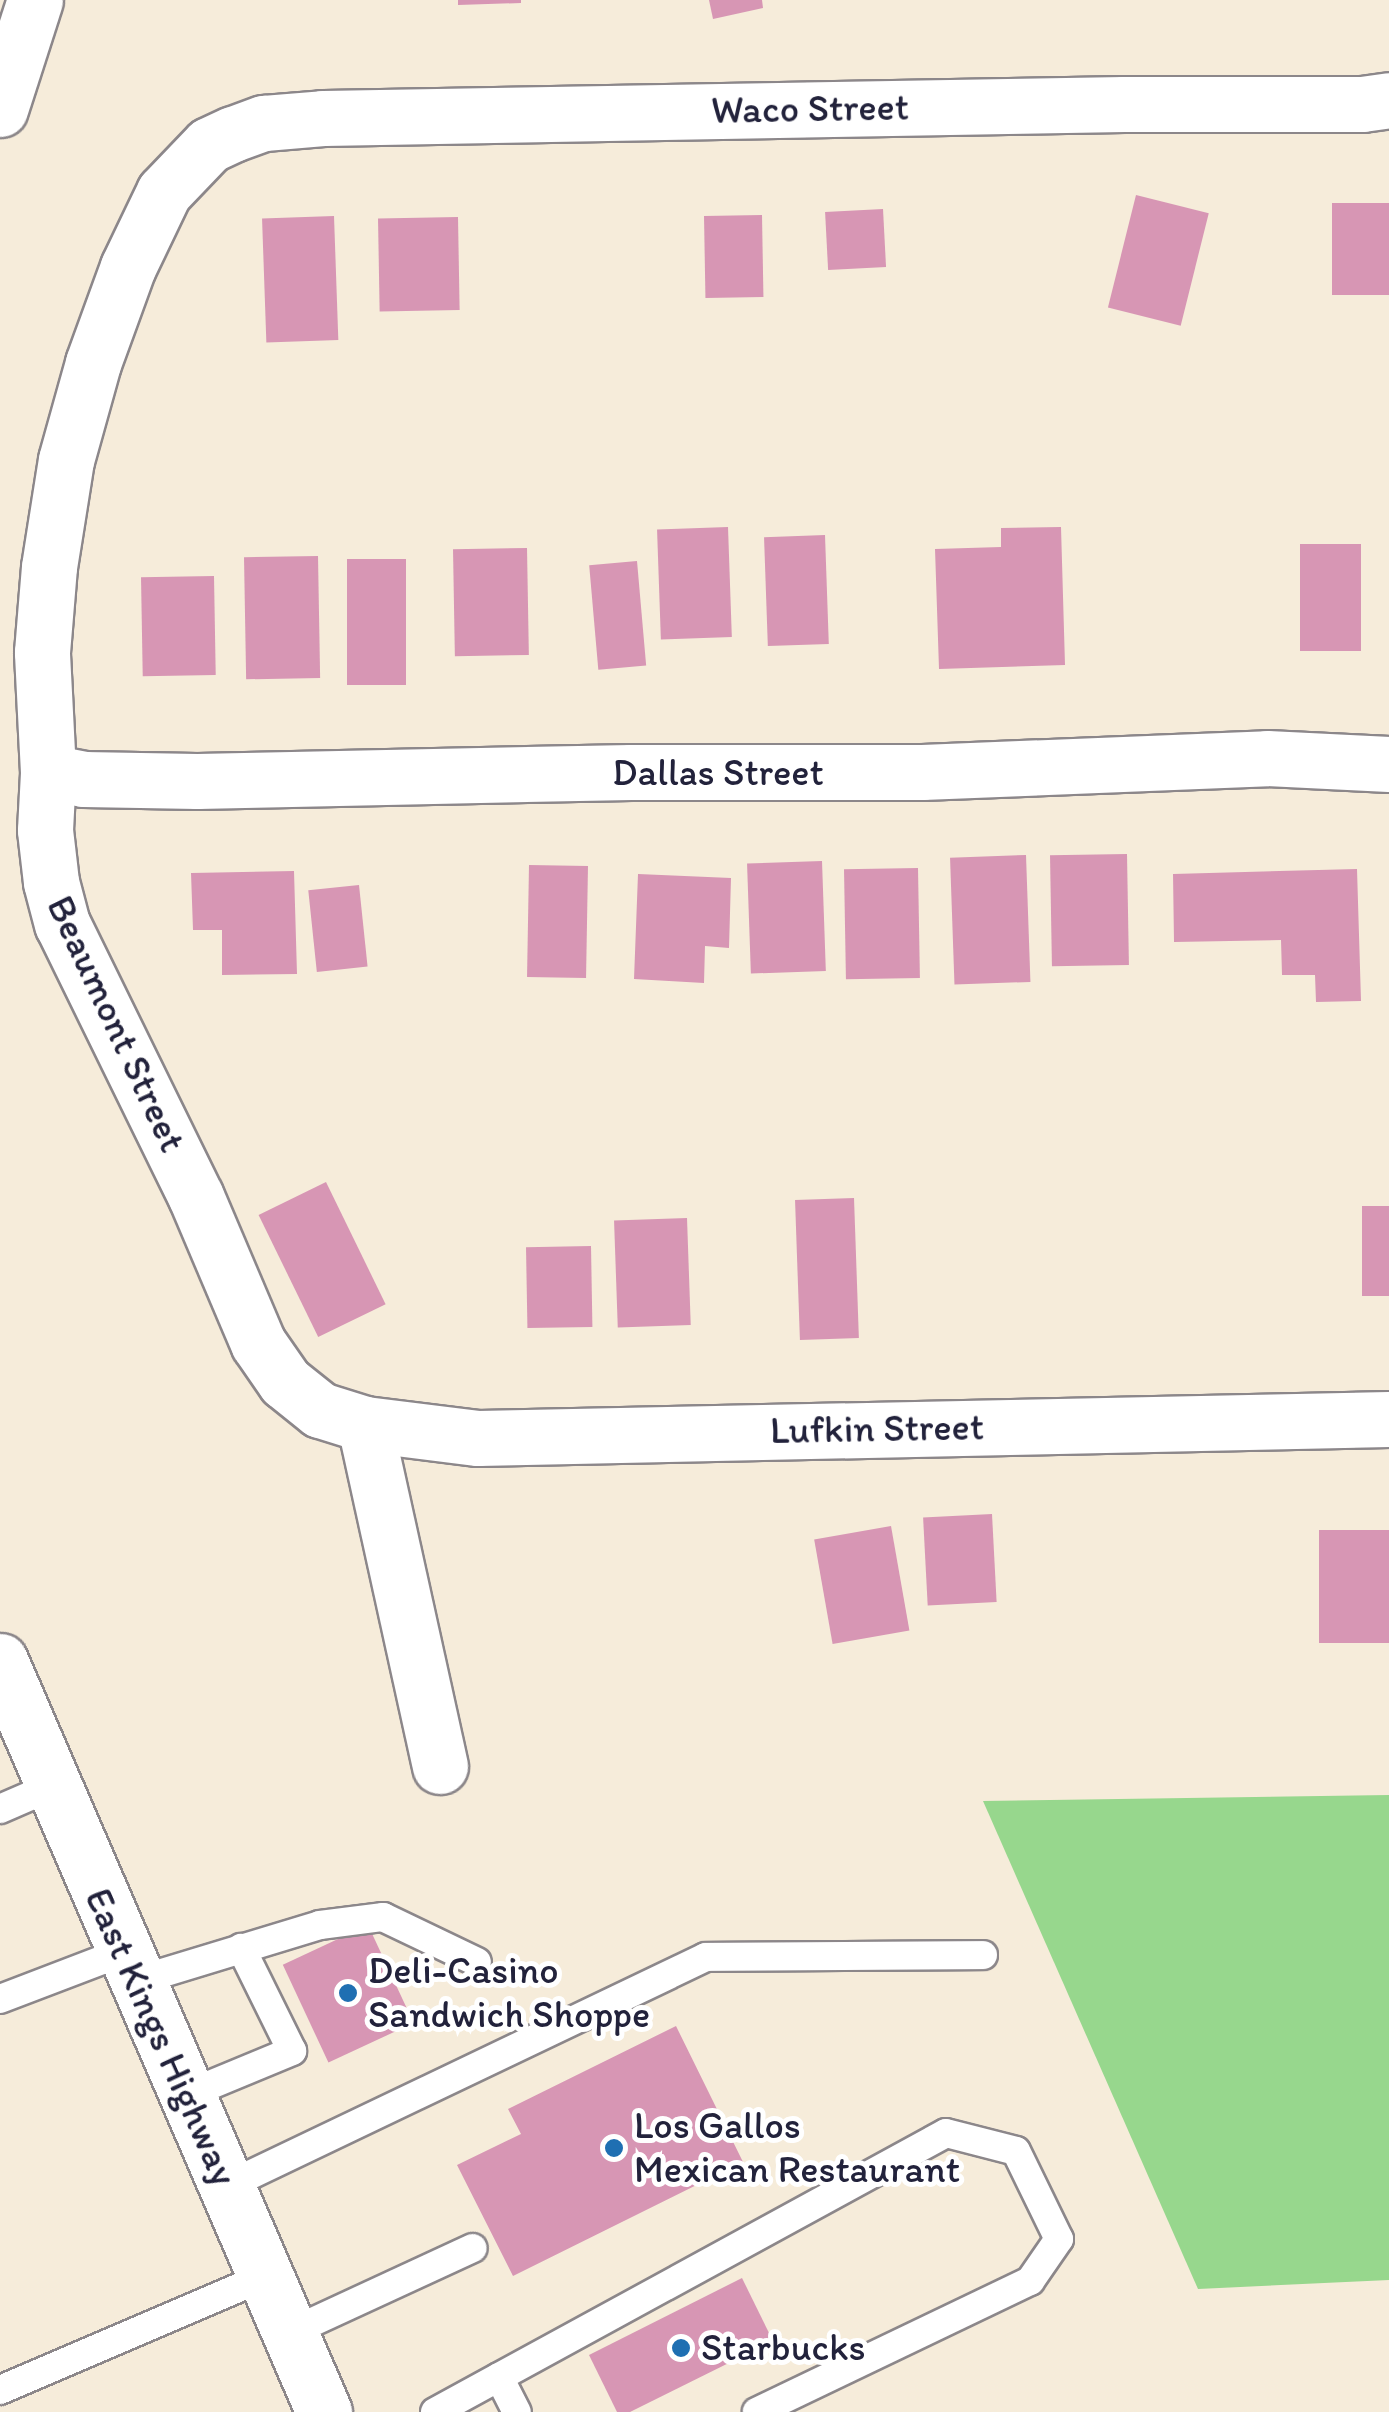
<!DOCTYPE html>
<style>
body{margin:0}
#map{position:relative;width:1389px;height:2412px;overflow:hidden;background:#f6ecda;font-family:Itim,sans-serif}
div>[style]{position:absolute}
.green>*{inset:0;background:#97d78d}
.building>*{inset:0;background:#d796b4;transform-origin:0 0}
.roads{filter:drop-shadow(2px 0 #8c878a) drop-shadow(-2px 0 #8c878a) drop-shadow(0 2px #8c878a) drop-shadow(0 -2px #8c878a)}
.lane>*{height:28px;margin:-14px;padding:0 14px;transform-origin:14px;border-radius:14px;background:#fff}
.street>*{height:55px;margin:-27.5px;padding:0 27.5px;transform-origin:27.5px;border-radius:27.5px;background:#fff}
.secondary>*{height:55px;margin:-27.5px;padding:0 27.5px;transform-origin:27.5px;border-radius:27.5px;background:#fff}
.primary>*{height:55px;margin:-27.5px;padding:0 27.5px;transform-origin:27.5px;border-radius:27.5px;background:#fff}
.dots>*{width:28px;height:28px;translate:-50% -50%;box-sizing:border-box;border:5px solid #fff;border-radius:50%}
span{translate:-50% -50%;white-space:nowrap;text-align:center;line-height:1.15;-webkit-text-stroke:10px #fff;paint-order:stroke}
.street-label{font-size:38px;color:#22223b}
.poi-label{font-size:38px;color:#22223b}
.left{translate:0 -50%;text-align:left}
</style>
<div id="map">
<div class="green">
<i style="clip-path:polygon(1389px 1795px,1389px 2280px,1198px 2289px,983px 1801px)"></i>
</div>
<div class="building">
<i style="clip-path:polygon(458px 0,521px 0,521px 3px,458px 5px)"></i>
<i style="clip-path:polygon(709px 0,762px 0,763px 8px,713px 19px)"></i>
<i style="left:1136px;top:195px;width:75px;height:116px;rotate:14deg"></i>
<i style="left:1332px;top:203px;width:57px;height:92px"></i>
<i style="left:883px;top:209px;width:58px;height:58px;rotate:87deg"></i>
<i style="left:762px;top:215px;width:82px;height:58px;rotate:89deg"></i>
<i style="left:334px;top:216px;width:124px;height:72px;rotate:88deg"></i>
<i style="left:458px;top:217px;width:93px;height:80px;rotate:89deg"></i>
<i style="left:728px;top:527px;width:110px;height:71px;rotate:88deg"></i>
<i style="clip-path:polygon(1061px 527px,1065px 665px,939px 669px,935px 549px,1001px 547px,1001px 528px)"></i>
<i style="left:825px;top:535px;width:109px;height:61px;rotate:88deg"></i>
<i style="left:1300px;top:544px;width:61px;height:107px"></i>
<i style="left:527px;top:548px;width:107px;height:74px;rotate:89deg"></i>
<i style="left:318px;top:556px;width:122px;height:74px;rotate:89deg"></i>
<i style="left:347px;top:559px;width:59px;height:126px"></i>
<i style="left:637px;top:561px;width:105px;height:48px;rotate:85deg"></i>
<i style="left:214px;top:576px;width:99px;height:73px;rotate:89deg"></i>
<i style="left:1127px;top:854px;width:111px;height:77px;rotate:89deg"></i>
<i style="left:1026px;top:855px;width:127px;height:76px;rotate:88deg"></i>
<i style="left:822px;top:861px;width:110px;height:75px;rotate:88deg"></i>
<i style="left:529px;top:865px;width:59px;height:112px;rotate:1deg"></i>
<i style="left:918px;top:868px;width:110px;height:74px;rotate:89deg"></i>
<i style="clip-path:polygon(1357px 869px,1361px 1001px,1316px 1002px,1315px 975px,1282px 975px,1281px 940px,1174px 942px,1173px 874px)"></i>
<i style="clip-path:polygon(294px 871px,297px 974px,222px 975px,222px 930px,193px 930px,191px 873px)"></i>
<i style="clip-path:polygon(638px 874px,731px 878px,729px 948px,705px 946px,704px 983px,634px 979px)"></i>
<i style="left:359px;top:885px;width:82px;height:51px;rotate:84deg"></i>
<i style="left:326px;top:1182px;width:136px;height:75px;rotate:64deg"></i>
<i style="left:854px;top:1198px;width:140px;height:59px;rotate:88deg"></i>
<i style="left:1362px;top:1206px;width:27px;height:90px"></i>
<i style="left:687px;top:1218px;width:107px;height:73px;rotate:88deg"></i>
<i style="left:591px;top:1246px;width:81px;height:65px;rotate:89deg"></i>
<i style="left:992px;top:1514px;width:88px;height:69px;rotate:87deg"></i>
<i style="left:891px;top:1526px;width:106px;height:78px;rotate:80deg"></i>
<i style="left:1389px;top:1530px;width:113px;height:70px;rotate:90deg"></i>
<i style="left:368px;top:1925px;width:108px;height:94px;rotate:65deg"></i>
<i style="clip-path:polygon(676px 2026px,743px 2162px,513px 2276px,457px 2165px,521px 2134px,508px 2109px)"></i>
<i style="clip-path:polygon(742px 2278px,773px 2341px,630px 2412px,617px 2412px,589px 2355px)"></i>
</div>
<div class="roads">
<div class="lane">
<i style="left:0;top:1809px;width:58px;rotate:-23.5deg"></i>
<i style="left:136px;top:1981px;width:192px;rotate:-16.9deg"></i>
<i style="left:320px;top:1925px;width:64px;rotate:-7.2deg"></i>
<i style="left:383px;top:1917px;width:104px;rotate:25.6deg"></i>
<i style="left:0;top:1999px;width:132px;rotate:-20.9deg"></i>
<i style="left:186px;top:2095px;width:115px;rotate:-22.5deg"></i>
<i style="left:292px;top:2051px;width:115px;rotate:-116.3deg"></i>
<i style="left:227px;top:2186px;width:531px;rotate:-25.55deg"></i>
<i style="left:706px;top:1957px;width:277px;rotate:-0.4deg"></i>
<i style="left:291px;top:2332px;width:200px;rotate:-24.8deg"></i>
<i style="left:499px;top:2377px;width:39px;rotate:63deg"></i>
<i style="left:0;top:2390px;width:289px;rotate:-23.2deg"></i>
<i style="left:435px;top:2412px;width:582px;rotate:-28.63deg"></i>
<i style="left:946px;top:2133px;width:72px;rotate:14.4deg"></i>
<i style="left:1016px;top:2151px;width:98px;rotate:64deg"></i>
<i style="left:1059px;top:2239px;width:51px;rotate:124.6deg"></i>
<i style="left:1030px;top:2281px;width:303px;rotate:154.4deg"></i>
</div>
<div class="street">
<i style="left:48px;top:772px;width:36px;rotate:11deg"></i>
<i style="left:83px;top:779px;width:114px;rotate:1deg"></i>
<i style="left:197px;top:781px;width:434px;rotate:-1.2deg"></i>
<i style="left:631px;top:772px;width:291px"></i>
<i style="left:922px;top:772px;width:345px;rotate:-2.3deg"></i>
<i style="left:1267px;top:758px;width:122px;rotate:2.8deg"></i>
<i style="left:365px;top:1424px;width:114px;rotate:7.1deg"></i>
<i style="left:478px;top:1438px;width:911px;rotate:-1.19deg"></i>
<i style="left:440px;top:1766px;width:350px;rotate:-102.4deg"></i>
<i style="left:365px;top:1424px;width:47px;rotate:-162.7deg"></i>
<i style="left:320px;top:1410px;width:45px;rotate:-141.3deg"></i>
<i style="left:285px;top:1382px;width:47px;rotate:-124.7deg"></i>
<i style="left:258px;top:1343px;width:159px;rotate:-113deg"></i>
<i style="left:196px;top:1197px;width:304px;rotate:-116.1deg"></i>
<i style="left:62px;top:924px;width:43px;rotate:-104.7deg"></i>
<i style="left:51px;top:882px;width:52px;rotate:-96.6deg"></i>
<i style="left:45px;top:830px;width:58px;rotate:-87deg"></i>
<i style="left:48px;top:772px;width:120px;rotate:-92.9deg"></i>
<i style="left:42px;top:652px;width:85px;rotate:-85.3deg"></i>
<i style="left:49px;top:567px;width:108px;rotate:-81deg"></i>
<i style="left:66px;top:460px;width:101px;rotate:-74.4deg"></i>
<i style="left:93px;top:363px;width:102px;rotate:-70deg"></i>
<i style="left:128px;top:267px;width:83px;rotate:-64.4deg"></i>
<i style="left:164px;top:192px;width:65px;rotate:-46.2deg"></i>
<i style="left:209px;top:145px;width:26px;rotate:-25deg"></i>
<i style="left:233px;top:134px;width:33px;rotate:-20deg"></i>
<i style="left:264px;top:123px;width:59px;rotate:-4.8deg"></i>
<i style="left:323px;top:118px;width:801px;rotate:-1deg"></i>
<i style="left:1124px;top:104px;width:238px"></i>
<i style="left:1362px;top:104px;width:27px;rotate:-8deg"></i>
</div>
<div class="secondary">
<i style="left:0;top:1661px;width:818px;rotate:66.66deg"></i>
</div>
<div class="primary">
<i style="left:0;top:109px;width:114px;rotate:-72.2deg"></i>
</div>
</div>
<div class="dots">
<i style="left:348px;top:1993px;background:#1f6fb2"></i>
<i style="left:614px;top:2148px;background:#1f6fb2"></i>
<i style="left:681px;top:2348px;background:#1f6fb2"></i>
</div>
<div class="street-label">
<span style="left:810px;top:109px;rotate:-1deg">Waco Street</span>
<span style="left:718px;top:773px">Dallas Street</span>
<span style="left:116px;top:1024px;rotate:65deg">Beaumont Street</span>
<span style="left:877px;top:1429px;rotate:-1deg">Lufkin Street</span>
<span style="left:161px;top:2037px;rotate:66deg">East Kings Highway</span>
</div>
<div class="poi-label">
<span class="left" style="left:368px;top:1993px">Deli-Casino<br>Sandwich Shoppe</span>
<span class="left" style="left:634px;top:2148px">Los Gallos<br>Mexican Restaurant</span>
<span class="left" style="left:701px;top:2348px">Starbucks</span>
</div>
</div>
